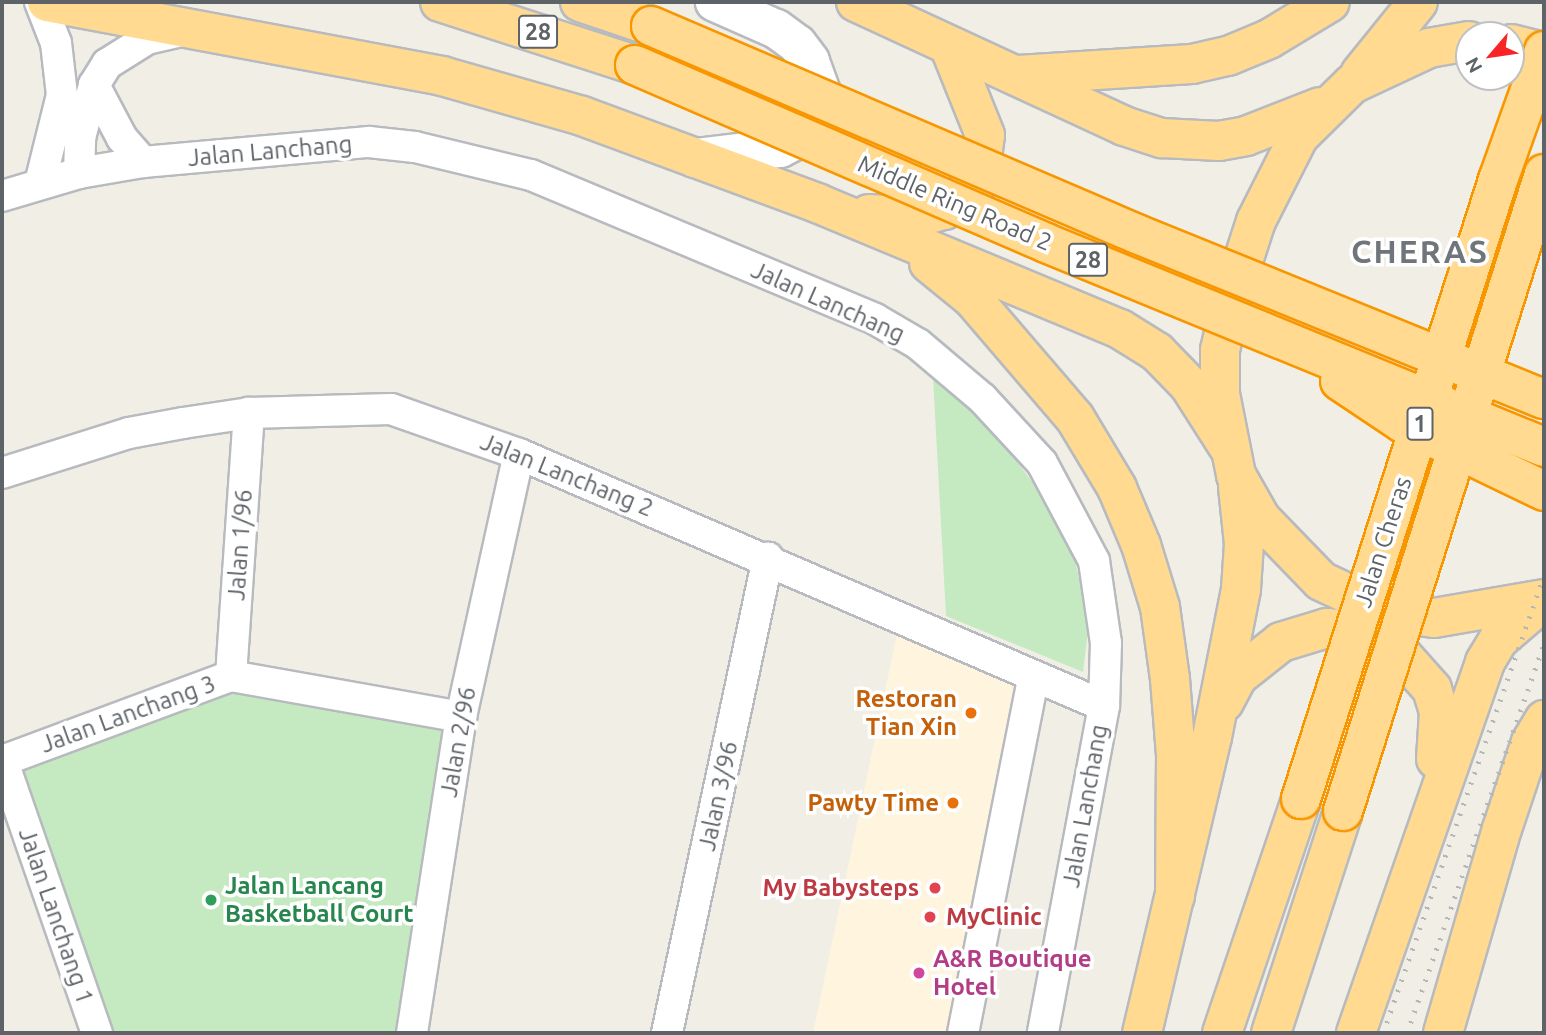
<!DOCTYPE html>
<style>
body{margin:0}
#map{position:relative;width:1546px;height:1035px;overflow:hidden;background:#f1eee6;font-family:Ubuntu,sans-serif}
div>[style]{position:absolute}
.commercial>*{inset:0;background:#fff4de}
.green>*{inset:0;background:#c5eac1}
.roads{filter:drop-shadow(2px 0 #b7babe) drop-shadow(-2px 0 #b7babe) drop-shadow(0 2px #b7babe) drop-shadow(0 -2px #b7babe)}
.street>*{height:30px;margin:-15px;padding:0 15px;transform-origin:15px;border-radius:15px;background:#fff}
.secondary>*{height:38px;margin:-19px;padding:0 19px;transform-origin:19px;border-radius:19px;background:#fff}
.highway>*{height:38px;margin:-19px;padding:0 19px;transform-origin:19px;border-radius:19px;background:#ffda90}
.rail>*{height:5px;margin-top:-2.5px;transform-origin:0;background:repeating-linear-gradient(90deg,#b5b6b7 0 2px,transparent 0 11px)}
.bridges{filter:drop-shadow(2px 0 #f89600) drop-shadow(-2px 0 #f89600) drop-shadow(0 2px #f89600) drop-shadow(0 -2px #f89600)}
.highway-bridge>*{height:38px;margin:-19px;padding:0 19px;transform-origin:19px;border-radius:19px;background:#ffda90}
.dots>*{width:19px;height:19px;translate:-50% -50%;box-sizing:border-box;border:4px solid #fff;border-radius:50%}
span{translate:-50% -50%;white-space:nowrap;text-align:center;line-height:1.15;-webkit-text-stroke:7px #fff;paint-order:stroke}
.shield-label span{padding:2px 5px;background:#fff;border:2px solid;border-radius:5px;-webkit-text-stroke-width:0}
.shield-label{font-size:23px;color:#5e6368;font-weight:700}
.street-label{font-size:24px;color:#5e6368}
.food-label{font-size:24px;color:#c56008;font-weight:700}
.right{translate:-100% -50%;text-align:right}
.leisure-label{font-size:24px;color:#27864d;font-weight:700}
.left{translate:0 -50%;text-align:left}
.health-label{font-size:24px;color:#be3a42;font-weight:700}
.hotel-label{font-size:24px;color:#b23c85;font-weight:700}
.district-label{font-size:32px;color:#6f757a;font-weight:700;letter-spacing:2px}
.frame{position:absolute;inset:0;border:4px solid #5e6368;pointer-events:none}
.north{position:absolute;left:1455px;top:21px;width:70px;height:70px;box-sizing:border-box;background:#fff;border:2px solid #bfc1c3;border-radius:50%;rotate:241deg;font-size:19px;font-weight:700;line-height:28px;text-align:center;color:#5e6368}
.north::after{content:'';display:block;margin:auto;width:24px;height:32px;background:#f82526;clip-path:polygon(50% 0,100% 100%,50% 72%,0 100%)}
</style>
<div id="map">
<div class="commercial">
<i style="clip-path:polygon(898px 629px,1022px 684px,950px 1033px,813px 1033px)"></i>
</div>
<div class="green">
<i style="clip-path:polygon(933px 377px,970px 399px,1068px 530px,1089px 622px,1083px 672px,946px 616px)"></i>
<i style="clip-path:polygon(231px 676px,461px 717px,412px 1033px,97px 1033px,2px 761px)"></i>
</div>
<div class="roads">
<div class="street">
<i style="left:40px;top:2px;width:44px;rotate:68.7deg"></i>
<i style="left:56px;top:43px;width:52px;rotate:83.4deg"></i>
<i style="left:62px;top:95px;width:91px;rotate:104deg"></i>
<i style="left:94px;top:85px;width:60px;rotate:62.2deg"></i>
<i style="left:122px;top:138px;width:32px;rotate:49deg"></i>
<i style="left:79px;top:173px;width:35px;rotate:-88deg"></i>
<i style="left:80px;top:138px;width:55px;rotate:-75.2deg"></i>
<i style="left:94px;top:85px;width:25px;rotate:-58deg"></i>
<i style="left:107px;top:64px;width:47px;rotate:-32deg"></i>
<i style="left:147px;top:39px;width:36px;rotate:-13deg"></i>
<i style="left:2px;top:196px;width:80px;rotate:-16.6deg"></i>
<i style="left:79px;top:173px;width:65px;rotate:-9.8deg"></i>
<i style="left:143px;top:162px;width:227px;rotate:-5.1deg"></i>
<i style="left:369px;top:142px;width:46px;rotate:6.2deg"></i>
<i style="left:415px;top:147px;width:119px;rotate:13.6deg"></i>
<i style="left:531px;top:175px;width:373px;rotate:22.7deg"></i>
<i style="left:875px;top:319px;width:50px;rotate:30.2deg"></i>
<i style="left:918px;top:344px;width:84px;rotate:40.2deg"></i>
<i style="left:982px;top:398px;width:88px;rotate:47.3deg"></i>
<i style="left:1042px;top:463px;width:111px;rotate:62deg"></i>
<i style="left:1094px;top:561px;width:83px;rotate:81.7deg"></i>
<i style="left:1106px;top:643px;width:63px;rotate:91.8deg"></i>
<i style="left:1104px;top:706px;width:333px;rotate:100.6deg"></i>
<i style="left:2px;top:473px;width:133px;rotate:-17.5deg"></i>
<i style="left:129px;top:433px;width:55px;rotate:-10.5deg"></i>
<i style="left:183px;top:423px;width:67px;rotate:-8.6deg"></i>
<i style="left:249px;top:413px;width:142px;rotate:-1.6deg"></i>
<i style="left:391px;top:409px;width:136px;rotate:19.4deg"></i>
<i style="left:519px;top:454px;width:637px;rotate:23.3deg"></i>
<i style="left:231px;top:676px;width:264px;rotate:-86.1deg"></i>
<i style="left:2px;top:759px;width:290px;rotate:70.9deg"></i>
<i style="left:2px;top:761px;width:244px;rotate:-20.4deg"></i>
<i style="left:231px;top:676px;width:234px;rotate:10.1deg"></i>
<i style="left:412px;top:1033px;width:320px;rotate:-81.2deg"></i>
<i style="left:461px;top:717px;width:269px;rotate:-77.6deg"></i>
<i style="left:667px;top:1033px;width:486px;rotate:-78deg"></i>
<i style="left:963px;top:1033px;width:364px;rotate:-78.8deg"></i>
</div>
<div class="secondary">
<i style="left:695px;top:158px;width:86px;rotate:-6.7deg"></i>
<i style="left:780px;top:148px;width:28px;rotate:-27deg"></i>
<i style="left:805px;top:135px;width:20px;rotate:-53deg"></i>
<i style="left:817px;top:119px;width:27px;rotate:-82deg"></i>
<i style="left:821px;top:92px;width:33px;rotate:-110deg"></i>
<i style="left:810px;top:61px;width:21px;rotate:-127deg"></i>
<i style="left:797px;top:44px;width:26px;rotate:-144deg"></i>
<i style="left:776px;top:29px;width:67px;rotate:-156.1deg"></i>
</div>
<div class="highway">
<i style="left:47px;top:2px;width:402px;rotate:10.6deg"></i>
<i style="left:442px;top:76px;width:146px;rotate:15.9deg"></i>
<i style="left:582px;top:116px;width:251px;rotate:20.3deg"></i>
<i style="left:817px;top:203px;width:328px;rotate:22.6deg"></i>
<i style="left:1120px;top:329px;width:44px;rotate:31.9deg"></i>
<i style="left:1157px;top:352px;width:46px;rotate:45.9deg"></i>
<i style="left:1189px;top:385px;width:72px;rotate:57.4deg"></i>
<i style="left:440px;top:2px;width:205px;rotate:17.9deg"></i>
<i style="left:580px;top:2px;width:75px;rotate:18.7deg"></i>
<i style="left:856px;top:2px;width:295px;rotate:24.8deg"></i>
<i style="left:1124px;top:126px;width:40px;rotate:18deg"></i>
<i style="left:1162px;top:138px;width:57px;rotate:3deg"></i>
<i style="left:1219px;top:141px;width:27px;rotate:-10deg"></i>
<i style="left:1246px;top:136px;width:79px;rotate:-21.4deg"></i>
<i style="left:1469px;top:41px;width:41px;rotate:170.1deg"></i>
<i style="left:1429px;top:48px;width:85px;rotate:154.9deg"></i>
<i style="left:1352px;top:84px;width:74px;rotate:135.5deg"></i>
<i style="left:1299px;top:136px;width:95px;rotate:116.8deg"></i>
<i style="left:1256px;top:221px;width:71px;rotate:107.9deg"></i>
<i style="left:1234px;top:289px;width:63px;rotate:102.9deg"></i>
<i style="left:1220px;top:350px;width:44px;rotate:90deg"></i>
<i style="left:1220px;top:394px;width:83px;rotate:78.8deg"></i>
<i style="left:1236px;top:475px;width:51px;rotate:60.4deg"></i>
<i style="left:1261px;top:519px;width:86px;rotate:45.9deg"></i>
<i style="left:1321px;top:581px;width:73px;rotate:25.2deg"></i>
<i style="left:1387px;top:612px;width:47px;rotate:7.3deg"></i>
<i style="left:1434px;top:618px;width:112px;rotate:-9.8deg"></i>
<i style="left:1511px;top:44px;width:34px;rotate:14deg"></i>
<i style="left:1360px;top:74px;width:92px;rotate:-51.1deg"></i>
<i style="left:1018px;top:75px;width:174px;rotate:-3.6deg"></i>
<i style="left:1192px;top:64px;width:37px;rotate:-13deg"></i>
<i style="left:1228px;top:56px;width:44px;rotate:-22.5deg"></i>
<i style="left:1269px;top:39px;width:71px;rotate:-31.2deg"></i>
<i style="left:869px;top:214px;width:50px;rotate:3.4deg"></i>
<i style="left:919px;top:217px;width:26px;rotate:-16deg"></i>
<i style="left:944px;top:210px;width:45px;rotate:-39.6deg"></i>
<i style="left:979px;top:181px;width:46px;rotate:-82.6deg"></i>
<i style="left:985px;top:135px;width:94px;rotate:-111.9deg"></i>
<i style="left:929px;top:263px;width:55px;rotate:39.1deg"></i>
<i style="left:972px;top:298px;width:158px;rotate:49.4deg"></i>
<i style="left:1075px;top:418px;width:82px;rotate:59deg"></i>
<i style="left:1117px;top:488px;width:62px;rotate:67.2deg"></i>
<i style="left:1141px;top:545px;width:65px;rotate:73deg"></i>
<i style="left:1160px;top:607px;width:73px;rotate:82.1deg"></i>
<i style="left:1170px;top:679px;width:76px;rotate:85.5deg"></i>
<i style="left:1176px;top:755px;width:141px;rotate:90.4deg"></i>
<i style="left:1224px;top:702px;width:30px;rotate:-62deg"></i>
<i style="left:1238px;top:676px;width:55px;rotate:-38.3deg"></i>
<i style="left:1281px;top:642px;width:48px;rotate:-16.9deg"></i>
<i style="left:1327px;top:628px;width:36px;rotate:6deg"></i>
<i style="left:1363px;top:632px;width:33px;rotate:23deg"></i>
<i style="left:1393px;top:645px;width:59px;rotate:48.4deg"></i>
<i style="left:1432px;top:689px;width:24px;rotate:73deg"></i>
<i style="left:1439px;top:712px;width:47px;rotate:93.7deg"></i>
<i style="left:1142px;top:1033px;width:304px;rotate:-76.7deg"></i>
<i style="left:1212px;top:737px;width:151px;rotate:-78.9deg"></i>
<i style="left:1241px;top:589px;width:45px;rotate:-86.2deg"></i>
<i style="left:1244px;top:544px;width:57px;rotate:-96deg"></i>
<i style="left:1222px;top:1033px;width:247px;rotate:-71.3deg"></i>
<i style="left:1271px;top:1033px;width:233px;rotate:-72deg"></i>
<i style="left:1356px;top:1033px;width:393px;rotate:-70.8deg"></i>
<i style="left:1485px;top:662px;width:26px;rotate:-59deg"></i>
<i style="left:1498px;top:640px;width:55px;rotate:-40.6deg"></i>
<i style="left:1443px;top:1033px;width:212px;rotate:-73.9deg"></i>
<i style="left:1502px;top:829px;width:92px;rotate:-71.6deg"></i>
<i style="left:1531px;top:742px;width:26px;rotate:-59deg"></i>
</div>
</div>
<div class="rail">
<i style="left:1383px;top:1033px;width:484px;rotate:-70.6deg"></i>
<i style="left:1407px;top:1033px;width:411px;rotate:-70.6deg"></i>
</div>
<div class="bridges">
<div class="highway-bridge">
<i style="left:651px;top:26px;width:529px;rotate:23.17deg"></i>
<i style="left:1137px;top:234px;width:439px;rotate:22.1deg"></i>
<i style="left:635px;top:65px;width:448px;rotate:23.4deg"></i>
<i style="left:1046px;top:243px;width:538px;rotate:22.28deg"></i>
<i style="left:1340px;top:381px;width:76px;rotate:33.7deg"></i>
<i style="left:1403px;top:423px;width:157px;rotate:25.7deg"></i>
<i style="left:1301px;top:799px;width:650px;rotate:-72.35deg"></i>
<i style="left:1498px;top:180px;width:137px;rotate:-70.4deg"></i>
<i style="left:1343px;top:811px;width:668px;rotate:-72.49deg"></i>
</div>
</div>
<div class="dots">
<i style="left:971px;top:713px;background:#e8710a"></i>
<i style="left:953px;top:803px;background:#e8710a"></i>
<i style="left:935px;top:888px;background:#e0444e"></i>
<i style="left:211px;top:900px;background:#2e9e5b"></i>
<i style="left:930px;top:917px;background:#e0444e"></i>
<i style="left:919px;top:973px;background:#d1479c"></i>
</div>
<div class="shield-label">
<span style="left:538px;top:32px">28</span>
<span style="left:1088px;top:260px">28</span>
<span style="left:1420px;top:424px">1</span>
</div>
<div class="street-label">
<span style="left:270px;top:151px;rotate:-5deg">Jalan Lanchang</span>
<span style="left:955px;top:203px;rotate:23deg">Middle Ring Road 2</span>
<span style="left:828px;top:302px;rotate:24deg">Jalan Lanchang</span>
<span style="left:567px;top:475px;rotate:22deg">Jalan Lanchang 2</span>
<span style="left:1383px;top:542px;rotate:-72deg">Jalan Cheras</span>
<span style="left:240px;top:545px;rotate:-86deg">Jalan 1/96</span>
<span style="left:128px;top:714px;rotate:-20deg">Jalan Lanchang 3</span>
<span style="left:458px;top:742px;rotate:-80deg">Jalan 2/96</span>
<span style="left:718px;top:796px;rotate:-78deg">Jalan 3/96</span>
<span style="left:1085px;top:806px;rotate:-80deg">Jalan Lanchang</span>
<span style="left:56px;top:916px;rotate:71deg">Jalan Lanchang 1</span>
</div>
<div class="food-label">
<span class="right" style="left:957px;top:713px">Restoran<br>Tian Xin</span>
<span class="right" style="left:939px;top:803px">Pawty Time</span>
</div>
<div class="leisure-label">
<span class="left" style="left:225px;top:900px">Jalan Lancang<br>Basketball Court</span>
</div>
<div class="health-label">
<span class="right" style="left:919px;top:888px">My Babysteps</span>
<span class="left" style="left:946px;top:917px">MyClinic</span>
</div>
<div class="hotel-label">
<span class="left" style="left:933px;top:973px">A&amp;R Boutique<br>Hotel</span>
</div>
<div class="district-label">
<span style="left:1420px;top:251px">CHERAS</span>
</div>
<div class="frame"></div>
<div class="north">N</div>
</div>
